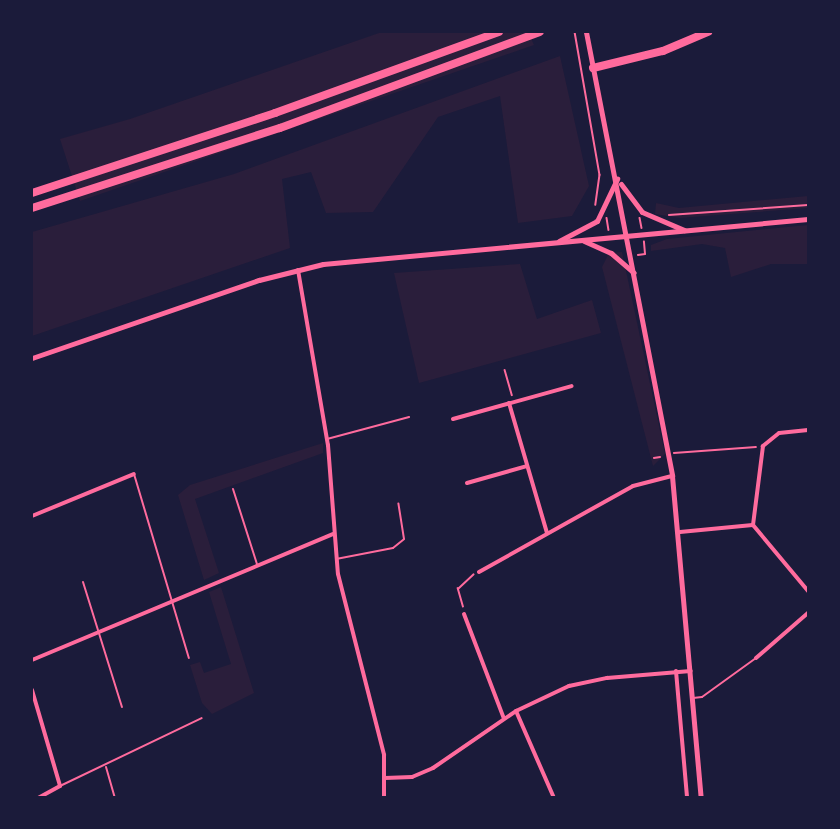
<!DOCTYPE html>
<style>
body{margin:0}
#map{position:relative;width:840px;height:829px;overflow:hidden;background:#1b1b3a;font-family:Signika,sans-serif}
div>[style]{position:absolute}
.green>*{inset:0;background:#2a1e3b}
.path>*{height:1.5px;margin:-0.75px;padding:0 0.75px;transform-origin:0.75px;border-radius:0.75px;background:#ff6b9d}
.service>*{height:2px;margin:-1px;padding:0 1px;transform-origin:1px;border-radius:1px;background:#ff6b9d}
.minor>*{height:4px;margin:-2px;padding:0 2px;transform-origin:2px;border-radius:2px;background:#ff6b9d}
.tertiary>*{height:5px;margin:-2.5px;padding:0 2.5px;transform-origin:2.5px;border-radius:2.5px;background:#ff6b9d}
.motorway>*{height:8px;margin:-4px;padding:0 4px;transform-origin:4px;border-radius:4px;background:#ff6b9d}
span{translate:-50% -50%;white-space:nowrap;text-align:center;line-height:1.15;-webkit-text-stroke:6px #1b1b3a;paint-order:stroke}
.frame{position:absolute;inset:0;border:33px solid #1b1b3a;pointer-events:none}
</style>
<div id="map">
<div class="green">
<i style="clip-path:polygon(382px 32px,528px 32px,534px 45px,80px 201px,60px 139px,130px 119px)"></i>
<i style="clip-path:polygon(560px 56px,589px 186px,572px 216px,518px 223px,500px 96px,438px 117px,373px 212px,326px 213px,311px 172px,282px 179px,290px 248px,32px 336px,32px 232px,234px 174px)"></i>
<i style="clip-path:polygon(808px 196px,808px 208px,680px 218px,655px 214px,656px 203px,679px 208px)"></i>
<i style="clip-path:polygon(808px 225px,808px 264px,771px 264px,731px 277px,725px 248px,702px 244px,651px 251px,651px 245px,667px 239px)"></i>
<i style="clip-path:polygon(622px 252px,665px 454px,653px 466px,602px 267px,609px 253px)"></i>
<i style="clip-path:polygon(520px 264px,537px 319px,592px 300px,601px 333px,419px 383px,394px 273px)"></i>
<i style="clip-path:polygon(323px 443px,323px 453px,195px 499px,219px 573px,204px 580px,178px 495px,190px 485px)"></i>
<i style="clip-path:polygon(221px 587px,254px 693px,212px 714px,202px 703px,190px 665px,200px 662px,204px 673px,231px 664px,209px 592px)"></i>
</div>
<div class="path">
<i style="left:575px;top:32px;width:145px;rotate:80.1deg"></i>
<i style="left:600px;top:175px;width:30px;rotate:98deg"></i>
<i style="left:669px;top:215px;width:139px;rotate:-4.1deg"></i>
<i style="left:607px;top:218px;width:12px;rotate:81deg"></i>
<i style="left:640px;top:218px;width:10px;rotate:79deg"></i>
<i style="left:638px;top:255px;width:7px;rotate:-8deg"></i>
<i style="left:645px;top:254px;width:12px;rotate:-95deg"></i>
<i style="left:505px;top:370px;width:26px;rotate:74deg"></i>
<i style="left:674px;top:453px;width:82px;rotate:-4.2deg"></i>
<i style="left:654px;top:458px;width:6px;rotate:-9deg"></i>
<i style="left:463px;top:607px;width:19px;rotate:-106deg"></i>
<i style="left:458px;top:589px;width:21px;rotate:-43deg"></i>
</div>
<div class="service">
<i style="left:327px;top:439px;width:85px;rotate:-15deg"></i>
<i style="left:134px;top:474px;width:192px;rotate:73.4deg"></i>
<i style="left:233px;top:489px;width:79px;rotate:72.3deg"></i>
<i style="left:336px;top:559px;width:58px;rotate:-10.9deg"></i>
<i style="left:393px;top:548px;width:14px;rotate:-39deg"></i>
<i style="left:404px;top:539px;width:36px;rotate:-99deg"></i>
<i style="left:83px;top:582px;width:131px;rotate:72.7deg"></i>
<i style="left:693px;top:698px;width:9px;rotate:-6deg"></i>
<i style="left:702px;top:697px;width:67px;rotate:-35.8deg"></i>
<i style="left:106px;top:767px;width:32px;rotate:74deg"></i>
<i style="left:60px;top:786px;width:157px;rotate:-25.6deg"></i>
</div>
<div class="minor">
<i style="left:298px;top:270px;width:178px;rotate:80.3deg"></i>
<i style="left:328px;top:445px;width:129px;rotate:85.6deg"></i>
<i style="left:338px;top:574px;width:187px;rotate:75.7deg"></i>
<i style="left:384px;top:755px;width:43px;rotate:90deg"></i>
<i style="left:509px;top:403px;width:135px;rotate:73.7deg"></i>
<i style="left:453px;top:419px;width:123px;rotate:-15.5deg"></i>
<i style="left:808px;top:430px;width:29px;rotate:174deg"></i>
<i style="left:779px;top:433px;width:21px;rotate:141deg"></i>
<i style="left:763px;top:446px;width:80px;rotate:97.2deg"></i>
<i style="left:753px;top:525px;width:86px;rotate:50.2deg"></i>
<i style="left:467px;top:483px;width:62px;rotate:-15.8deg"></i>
<i style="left:32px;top:516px;width:110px;rotate:-22.4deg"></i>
<i style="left:680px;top:532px;width:73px;rotate:-5.5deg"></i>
<i style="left:479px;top:572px;width:176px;rotate:-29.2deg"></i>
<i style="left:633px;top:486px;width:40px;rotate:-14.4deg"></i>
<i style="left:464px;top:614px;width:112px;rotate:69.1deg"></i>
<i style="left:756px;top:658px;width:69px;rotate:-40.9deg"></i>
<i style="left:32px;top:660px;width:326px;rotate:-22.7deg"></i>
<i style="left:676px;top:671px;width:127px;rotate:85deg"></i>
<i style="left:32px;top:690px;width:100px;rotate:73.7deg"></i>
<i style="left:60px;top:786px;width:25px;rotate:151deg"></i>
<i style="left:516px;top:711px;width:95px;rotate:66.4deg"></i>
<i style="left:385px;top:778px;width:27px;rotate:-2deg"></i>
<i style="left:412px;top:777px;width:23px;rotate:-23deg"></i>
<i style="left:433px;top:768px;width:101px;rotate:-34.5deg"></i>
<i style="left:516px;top:711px;width:59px;rotate:-25.3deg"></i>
<i style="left:569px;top:686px;width:39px;rotate:-12deg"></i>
<i style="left:607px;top:678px;width:84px;rotate:-4.8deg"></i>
</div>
<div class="tertiary">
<i style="left:586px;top:32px;width:452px;rotate:79deg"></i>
<i style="left:672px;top:476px;width:323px;rotate:84.9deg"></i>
<i style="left:621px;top:184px;width:35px;rotate:53deg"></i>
<i style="left:642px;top:212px;width:46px;rotate:23.2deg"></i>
<i style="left:559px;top:241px;width:43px;rotate:-27.8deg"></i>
<i style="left:597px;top:221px;width:47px;rotate:-64.5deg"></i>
<i style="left:584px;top:241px;width:30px;rotate:24deg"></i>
<i style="left:611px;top:253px;width:30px;rotate:41deg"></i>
<i style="left:32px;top:358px;width:240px;rotate:-19deg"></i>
<i style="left:259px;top:280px;width:66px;rotate:-14deg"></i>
<i style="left:323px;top:264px;width:487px;rotate:-5.3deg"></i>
</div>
<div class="motorway">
<i style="left:593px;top:68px;width:72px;rotate:-13.7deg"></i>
<i style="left:663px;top:51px;width:49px;rotate:-22.9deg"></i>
<i style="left:32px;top:193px;width:256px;rotate:-18.2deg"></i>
<i style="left:275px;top:113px;width:238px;rotate:-19.9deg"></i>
<i style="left:32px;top:208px;width:261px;rotate:-17.9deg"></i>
<i style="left:280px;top:128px;width:277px;rotate:-20.3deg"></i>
</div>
<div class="frame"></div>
</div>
